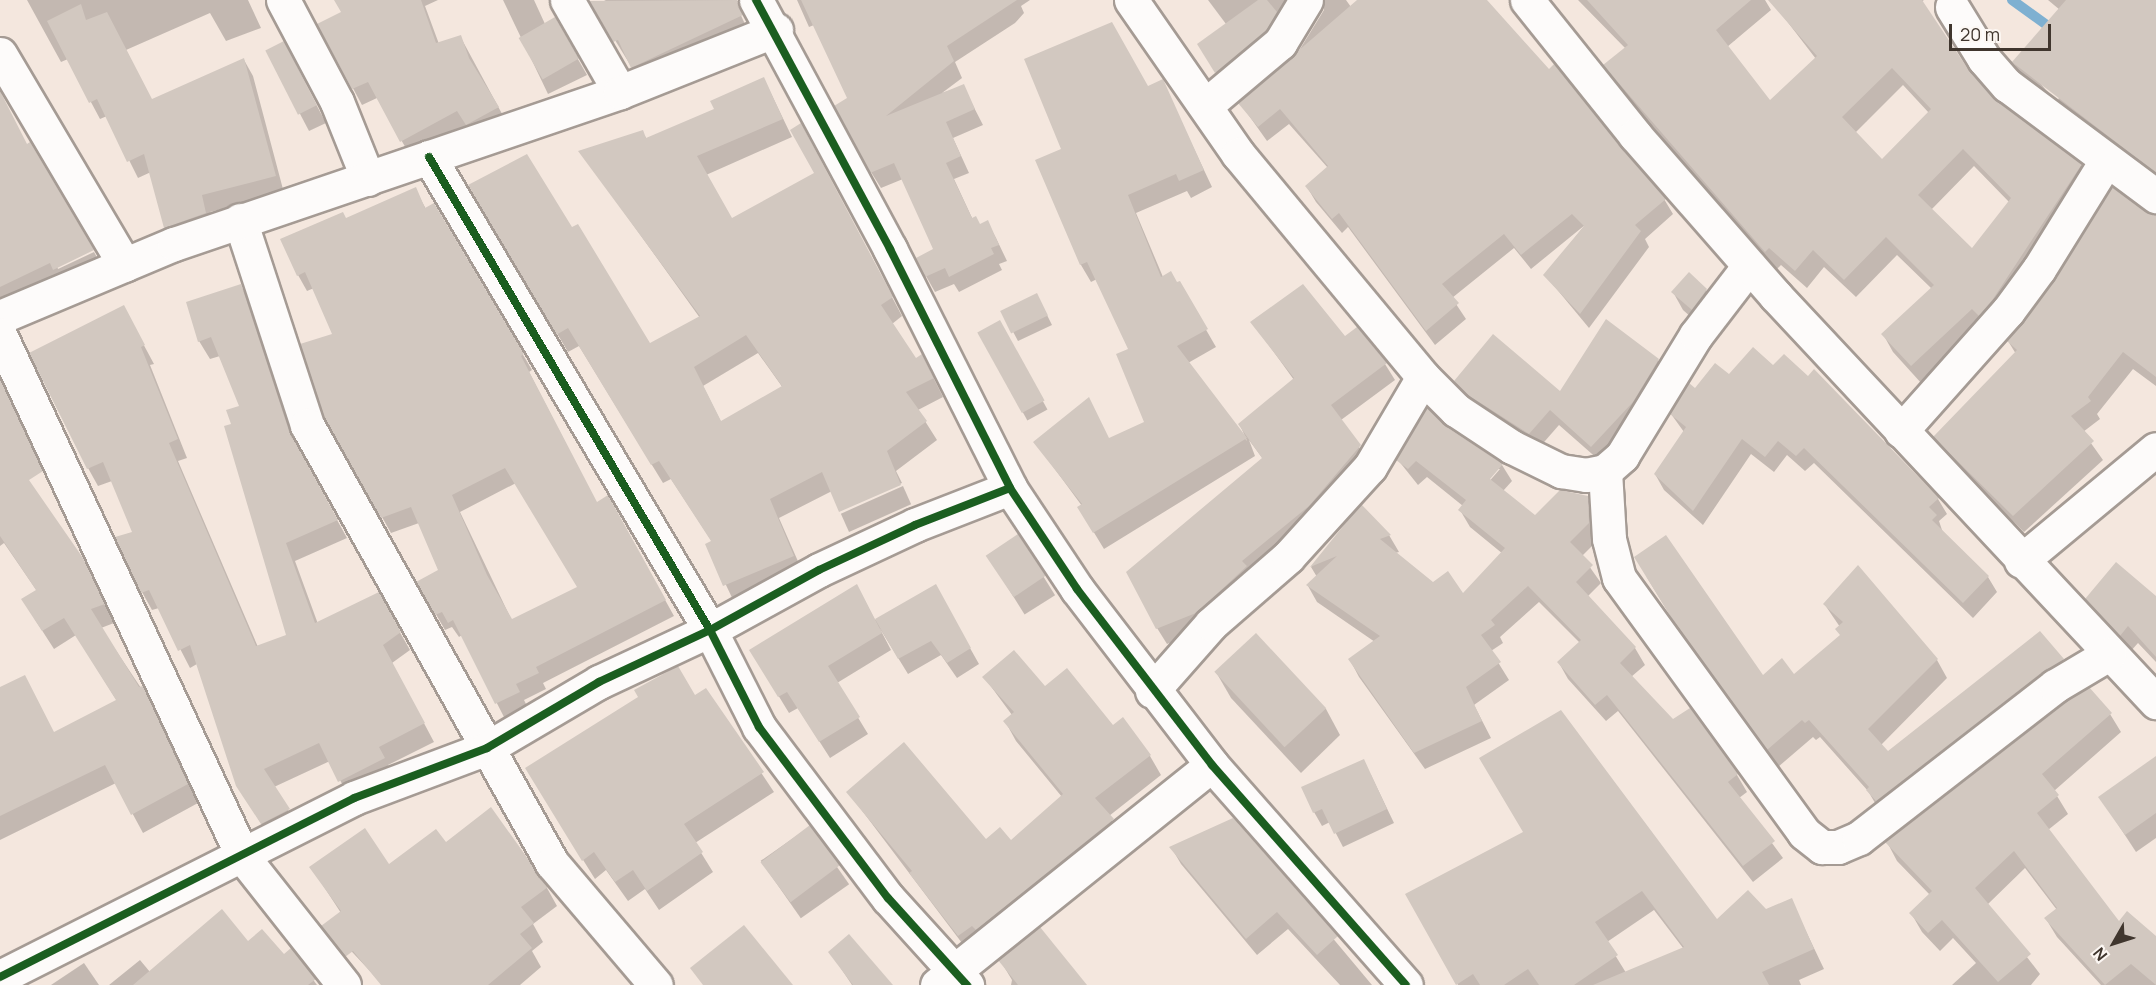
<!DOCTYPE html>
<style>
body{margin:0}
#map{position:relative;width:2156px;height:985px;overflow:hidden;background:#f4e7de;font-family:Manrope,sans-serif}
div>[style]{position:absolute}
.shadow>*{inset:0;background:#0003;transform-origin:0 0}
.stream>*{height:10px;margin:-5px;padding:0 5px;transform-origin:5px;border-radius:5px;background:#7eb0d1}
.building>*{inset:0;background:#d2c8c0;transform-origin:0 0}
.roads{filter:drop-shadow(2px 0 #a59b94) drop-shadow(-2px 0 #a59b94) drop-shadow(0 2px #a59b94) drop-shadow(0 -2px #a59b94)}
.street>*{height:33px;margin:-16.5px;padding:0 16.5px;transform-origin:16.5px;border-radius:16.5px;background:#fdfbfa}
.cycleway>*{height:8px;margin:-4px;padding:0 4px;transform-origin:4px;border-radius:4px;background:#1b5e20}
span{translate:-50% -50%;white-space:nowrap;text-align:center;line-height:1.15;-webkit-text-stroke:4.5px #fcf7f3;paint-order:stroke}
.north{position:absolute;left:2084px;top:913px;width:60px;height:60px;-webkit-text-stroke:4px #fcf7f3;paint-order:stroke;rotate:231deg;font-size:16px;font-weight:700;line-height:24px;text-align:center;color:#40362e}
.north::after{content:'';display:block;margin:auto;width:21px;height:27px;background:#40362e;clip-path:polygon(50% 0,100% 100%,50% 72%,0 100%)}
.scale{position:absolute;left:1949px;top:24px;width:102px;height:27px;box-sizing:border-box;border:3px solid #40362e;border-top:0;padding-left:8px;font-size:18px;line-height:21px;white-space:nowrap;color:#40362e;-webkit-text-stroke:4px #fcf7f3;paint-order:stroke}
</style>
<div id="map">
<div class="shadow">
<i style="clip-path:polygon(27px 0,248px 0,261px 28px,226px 41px,210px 13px,126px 50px,152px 101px,244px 60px,253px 76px,284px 193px,210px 212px,215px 230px,175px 244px,165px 227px,151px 172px,138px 178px,107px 116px,100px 119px,68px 59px,61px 62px)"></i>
<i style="clip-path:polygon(336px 0,438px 0,425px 6px,439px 44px,460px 36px,507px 123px,476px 140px,468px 126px,411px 157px,377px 98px,362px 105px,319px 25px,343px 13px)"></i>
<i style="clip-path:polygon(503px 0,534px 0,545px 24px,555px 19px,587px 75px,548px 94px)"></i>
<i style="clip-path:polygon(606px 0,734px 0,749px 33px,642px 84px,594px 6px)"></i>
<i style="clip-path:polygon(797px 0,1030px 0,1021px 6px,1024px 13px,1015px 23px,955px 62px,962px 78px,942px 93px,963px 86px,983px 125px,953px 138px,969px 173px,954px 179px,973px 220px,980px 226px,987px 222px,996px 238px,1007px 261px,999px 264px,1002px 270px,959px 292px,954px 284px,935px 292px,926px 276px,935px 249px,903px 179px,881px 188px,871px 172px,849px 99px,814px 25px,809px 27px)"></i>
<i style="clip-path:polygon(1208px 0,1304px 0,1225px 87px,1208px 60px,1226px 24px)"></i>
<i style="clip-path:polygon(1324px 0,1346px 0,1351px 7px,1359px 0,1482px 0,1664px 199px,1673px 214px,1645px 239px,1649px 247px,1589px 328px,1545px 275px,1585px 225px,1531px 269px,1514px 248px,1452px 298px,1466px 319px,1435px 345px,1348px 227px,1342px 233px,1316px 202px,1307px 187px,1328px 168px,1289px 124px,1267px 141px,1240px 103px,1297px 54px,1324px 10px)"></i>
<i style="clip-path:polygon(evenodd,1578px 0,1765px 0,1771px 10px,1727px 47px,1770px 102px,1816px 59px,1776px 7px,1785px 0,1924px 0,1921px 2px,1967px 70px,1995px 101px,2081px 165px,2091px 184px,2003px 318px,1922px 384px,1893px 352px,1883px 334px,1932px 289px,1897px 255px,1856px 297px,1824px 267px,1807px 288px,1781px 265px,1776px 270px,1615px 83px,1605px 65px,1626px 49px,1578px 0,1903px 85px,1929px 113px,1882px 162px,1855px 133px,1903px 85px,1578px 0,1974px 166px,2010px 203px,1972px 251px,1931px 210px,1974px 166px)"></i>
<i style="clip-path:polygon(2048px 0,2156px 0,2156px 181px,2068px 116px,2058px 99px,2078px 84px,2060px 10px)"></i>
<i style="clip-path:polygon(267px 51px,293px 61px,326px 123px,309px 131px)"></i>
<i style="clip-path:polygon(2018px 56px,2051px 96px,2057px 106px,2023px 78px,2013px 62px)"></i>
<i style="clip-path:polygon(evenodd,764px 79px,792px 137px,706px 175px,732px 220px,816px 174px,811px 144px,902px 316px,892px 324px,915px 360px,932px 375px,943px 397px,918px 410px,937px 440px,896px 471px,902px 483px,840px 510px,832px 491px,779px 518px,804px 575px,735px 604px,707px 545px,713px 543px,671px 479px,663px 483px,579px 346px,568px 352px,470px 186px,571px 229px,650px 345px,700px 318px,580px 151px,642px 132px,647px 139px,716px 109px,764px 79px,758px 353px,783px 388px,721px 422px,703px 386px,758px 353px)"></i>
<i style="clip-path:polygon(1162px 81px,1212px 187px,1191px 198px,1187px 191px,1136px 213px,1163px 277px,1179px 283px,1216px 347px,1188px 363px,1247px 441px,1240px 425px,1294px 380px,1252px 322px,1345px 338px,1385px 364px,1395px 380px,1341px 420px,1369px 462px,1205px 629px,1167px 644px,1157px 628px,1263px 459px,1249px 440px,1255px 456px,1104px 549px,1079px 508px,1082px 506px,1035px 442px,1110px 440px,1146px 423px,1130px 350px,1097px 279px,1091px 282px,1081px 265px,1037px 160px,1063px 150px,1148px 87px)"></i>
<i style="clip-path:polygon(0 94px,58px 269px,94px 252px,104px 270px,0 311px)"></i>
<i style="clip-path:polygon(evenodd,415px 189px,426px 209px,434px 205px,532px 370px,529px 372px,597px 504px,608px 497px,674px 616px,543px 683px,546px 689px,524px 700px,528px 708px,505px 719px,462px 635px,459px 637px,452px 627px,445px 630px,418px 583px,439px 571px,419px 523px,391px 533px,326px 417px,334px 335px,314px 288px,307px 291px,298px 275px,346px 219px,415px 189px,516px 483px,579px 588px,512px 621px,460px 512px,516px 483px)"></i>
<i style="clip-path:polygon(2113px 189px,2156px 216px,2156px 386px,2133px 369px,2097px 414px,2100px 419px,2083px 432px,2103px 460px,2024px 532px,1945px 454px,1935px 437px,2016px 354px,2008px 341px,2055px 281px)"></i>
<i style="clip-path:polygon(1689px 274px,1706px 290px,1717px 308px,1702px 327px,1683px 310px,1673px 292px)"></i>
<i style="clip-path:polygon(241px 286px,251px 304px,299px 451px,347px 538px,295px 561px,318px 624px,378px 594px,410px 650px,392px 663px,434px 742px,388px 765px,394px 777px,350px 799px,330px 761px,274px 787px,299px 828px,272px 841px,249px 804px,197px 664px,190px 668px,159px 608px,152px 610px,142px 592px,134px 533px,112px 481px,98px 486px,88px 468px,133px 325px,154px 364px,150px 365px,187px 458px,178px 461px,258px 647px,288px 636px,233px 425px,241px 407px,220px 356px,210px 359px,199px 341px)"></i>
<i style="clip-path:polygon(1041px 303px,1052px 325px,1018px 341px,1002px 311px)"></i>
<i style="left:999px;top:322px;width:100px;height:23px;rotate:61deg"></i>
<i style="clip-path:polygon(1658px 360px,1667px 376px,1600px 461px,1559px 425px,1538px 449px,1464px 397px,1455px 381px,1561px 394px)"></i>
<i style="clip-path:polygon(1729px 376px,1938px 499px,1947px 514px,1939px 521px,1943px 533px,1988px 577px,1997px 592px,1973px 618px,1814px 463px,1805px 471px,1787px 455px,1774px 472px,1751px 454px,1703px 525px,1664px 490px,1655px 474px,1684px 432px,1671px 414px,1696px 390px)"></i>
<i style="clip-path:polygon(evenodd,1445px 427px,1502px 465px,1512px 481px,1503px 491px,1536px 517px,1587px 498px,1597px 515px,1598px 540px,1582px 556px,1601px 583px,1587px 597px,1635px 648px,1645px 665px,1631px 677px,1673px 721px,1689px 710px,1737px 775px,1747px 792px,1739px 798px,1783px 858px,1753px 882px,1618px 711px,1606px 721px,1568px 679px,1559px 663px,1580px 643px,1539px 602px,1500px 637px,1503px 643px,1491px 651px,1509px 680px,1474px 705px,1491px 738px,1425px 769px,1359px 677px,1350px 660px,1375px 642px,1317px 602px,1308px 586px,1317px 577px,1311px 567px,1361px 507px,1389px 535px,1399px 552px,1395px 553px,1433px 584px,1463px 595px,1503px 554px,1470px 527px,1460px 510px,1463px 506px,1427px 477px,1418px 485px,1398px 460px,1445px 427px,1496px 469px,1500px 469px,1486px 485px,1484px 483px,1496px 469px)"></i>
<i style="clip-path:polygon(0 468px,82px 559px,114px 623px,101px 628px,153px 706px,198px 803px,143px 833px,116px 783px,0 840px,0 689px,54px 734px,117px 701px,76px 635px,54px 649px,34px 618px,37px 591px,4px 543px,0 546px)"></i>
<i style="left:903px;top:486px;width:20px;height:68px;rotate:66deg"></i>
<i style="left:1018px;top:536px;width:70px;height:36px;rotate:58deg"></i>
<i style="clip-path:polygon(1646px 576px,1763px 677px,1794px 676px,1841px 636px,1840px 627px,1825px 605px,1937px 660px,1947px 678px,1881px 745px,1887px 753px,2063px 660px,2073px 678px,1878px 808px,1868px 791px,1820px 737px,1816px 740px,1813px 737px,1778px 767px,1683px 636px)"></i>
<i style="clip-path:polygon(857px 586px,875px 620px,935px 586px,979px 664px,957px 678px,941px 655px,908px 674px,879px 627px,891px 650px,837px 683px,868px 734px,830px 758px,798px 708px,789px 713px,761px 667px)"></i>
<i style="clip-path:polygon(2156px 598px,2156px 662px,2138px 643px,2130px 652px,2097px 616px,2087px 599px)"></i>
<i style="clip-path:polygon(1216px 672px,1326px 709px,1340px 735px,1301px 773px,1231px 698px)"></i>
<i style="clip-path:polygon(984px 677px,1045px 688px,1113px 727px,1150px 756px,1161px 775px,1109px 816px,1124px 839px,971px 955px,848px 792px,985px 841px,1010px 843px,1062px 797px,1016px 741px,1005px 721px,1012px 715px)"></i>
<i style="clip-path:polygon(706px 690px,774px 792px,695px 843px,713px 872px,659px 910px,645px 889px,628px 901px,606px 870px,595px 879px,538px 788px)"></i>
<i style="clip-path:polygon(2110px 714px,2121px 732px,2054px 791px,2068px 814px,2048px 830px,2119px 923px,2156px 938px,2156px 985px,2101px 985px,2057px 937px,2046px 919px,2057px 910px,2025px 868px,1987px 905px,2040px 974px,2031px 985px,1952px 985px,1976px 963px,1953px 938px,1940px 951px,1922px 932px,1911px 913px,1930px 895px,1897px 861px,1887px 842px)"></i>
<i style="clip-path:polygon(2156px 765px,2156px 838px,2136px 852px,2100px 797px)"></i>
<i style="clip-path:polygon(1371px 775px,1394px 823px,1343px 847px,1330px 822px,1322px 826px,1314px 812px)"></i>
<i style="clip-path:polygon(1233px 819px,1372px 985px,1340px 985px,1288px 929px,1257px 955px,1181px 864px,1171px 847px)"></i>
<i style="left:809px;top:827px;width:70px;height:59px;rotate:55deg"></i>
<i style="clip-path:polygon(1525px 833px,1717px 921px,1765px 911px,1791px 900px,1824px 969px,1799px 980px,1801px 985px,1645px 985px,1683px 948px,1654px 910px,1607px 942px,1628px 976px,1614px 985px,1458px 985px,1407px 895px)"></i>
<i style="clip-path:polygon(446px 844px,547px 888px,557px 906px,533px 924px,543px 942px,532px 951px,541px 967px,520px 985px,383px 985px,340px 939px,341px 913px,311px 867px,388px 866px)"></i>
<i style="clip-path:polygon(248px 943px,283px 956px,291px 950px,317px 985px,109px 985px,140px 960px,150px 972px)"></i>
<i style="clip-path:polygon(830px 952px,891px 985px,852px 985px)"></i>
<i style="clip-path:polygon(1000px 960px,1085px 985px,1011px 985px,1012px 980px)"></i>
<i style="clip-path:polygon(84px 963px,99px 985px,51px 985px)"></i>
</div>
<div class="stream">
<i style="left:2012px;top:0;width:53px;rotate:35.8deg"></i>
</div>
<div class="building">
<i style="clip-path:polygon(334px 0,421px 0,436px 43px,461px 35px,469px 58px,499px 107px,466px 125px,457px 111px,400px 142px,368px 82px,352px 89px,317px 24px,341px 12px)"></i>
<i style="clip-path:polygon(737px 0,743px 15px,631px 68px,618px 40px,613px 42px,589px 1px)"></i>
<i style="clip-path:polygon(801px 0,1017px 0,947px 46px,954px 61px,886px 116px,964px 84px,975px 109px,946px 122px,961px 156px,946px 163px,972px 218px,976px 216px,980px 224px,988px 220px,999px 245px,991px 248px,994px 254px,949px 277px,945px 268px,925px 277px,916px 258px,933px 249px,894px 163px,870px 173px,834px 106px,847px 98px)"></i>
<i style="clip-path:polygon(1258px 0,1267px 0,1277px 12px,1266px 31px,1215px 73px,1197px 44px)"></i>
<i style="clip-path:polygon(1357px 0,1487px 0,1549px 69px,1554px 64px,1666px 199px,1635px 225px,1641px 231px,1580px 314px,1543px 275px,1584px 226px,1572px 214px,1521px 255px,1504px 234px,1442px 284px,1459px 303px,1426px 331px,1339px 213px,1332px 219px,1305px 186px,1328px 166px,1280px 109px,1258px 127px,1238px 103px)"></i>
<i style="clip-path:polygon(evenodd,1587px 0,1751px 0,1716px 30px,1770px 100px,1817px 56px,1768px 0,1922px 0,1968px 69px,1993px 97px,2082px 164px,1993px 299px,1979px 316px,1972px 309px,1911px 366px,1881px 334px,1934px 285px,1886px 237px,1844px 280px,1813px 250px,1795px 271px,1769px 248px,1765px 252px,1603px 65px,1628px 45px,1587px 0,1892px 68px,1931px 109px,1882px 159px,1842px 117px,1892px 68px,1587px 0,1963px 149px,2011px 198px,1972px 248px,1918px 195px,1963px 149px)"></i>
<i style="clip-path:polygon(2066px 0,2156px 0,2156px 173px,2012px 62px)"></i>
<i style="clip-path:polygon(81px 4px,86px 20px,107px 12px,152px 99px,244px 58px,276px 176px,202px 195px,206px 213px,164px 228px,144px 154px,127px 162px,97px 99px,89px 103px,47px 21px)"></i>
<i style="left:555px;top:17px;width:48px;height:42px;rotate:60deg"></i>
<i style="clip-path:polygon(1112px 22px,1148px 86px,1163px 79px,1204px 170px,1179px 181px,1176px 174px,1128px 195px,1161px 277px,1171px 271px,1177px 282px,1180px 281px,1208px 329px,1177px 346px,1247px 438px,1093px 533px,1077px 507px,1082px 504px,1033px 442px,1089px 397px,1109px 438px,1144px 422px,1116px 354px,1128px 349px,1087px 262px,1080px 265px,1035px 160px,1061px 149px,1024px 59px)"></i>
<i style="left:284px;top:41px;width:72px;height:21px;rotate:63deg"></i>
<i style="clip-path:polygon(evenodd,764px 77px,783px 119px,697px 156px,732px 218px,814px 173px,790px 130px,801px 123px,893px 297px,881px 305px,916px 358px,922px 354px,934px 378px,906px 392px,927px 421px,887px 451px,901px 485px,839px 512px,822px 472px,770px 499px,794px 556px,723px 586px,705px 544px,711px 541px,659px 461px,651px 465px,568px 328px,556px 335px,468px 185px,527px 154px,572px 227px,578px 224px,650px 343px,700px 316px,578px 151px,643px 130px,646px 138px,714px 109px,710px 101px,764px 77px,746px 335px,782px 386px,721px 421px,694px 367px,746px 335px)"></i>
<i style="clip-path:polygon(0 91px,27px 144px,30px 142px,94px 250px,53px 270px,50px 263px,0 287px)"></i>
<i style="clip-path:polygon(evenodd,416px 187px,425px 208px,434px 203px,524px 354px,521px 356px,597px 502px,608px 495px,666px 600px,536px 667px,539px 673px,516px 684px,520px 692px,495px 704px,453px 620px,448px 623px,442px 612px,435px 615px,416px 582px,438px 570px,411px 507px,381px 518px,324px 417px,300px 344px,332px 334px,305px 272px,297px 276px,280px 239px,343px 212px,346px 218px,416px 187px,505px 468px,577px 587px,512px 619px,487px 575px,452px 495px,505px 468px)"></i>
<i style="clip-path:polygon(2112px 187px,2145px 211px,2156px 214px,2156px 377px,2123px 352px,2088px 397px,2091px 401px,2071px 416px,2094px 441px,2013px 516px,1933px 437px,2017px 350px,2007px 341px,2054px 280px)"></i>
<i style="clip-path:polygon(1689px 272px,1707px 289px,1692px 310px,1671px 292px)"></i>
<i style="clip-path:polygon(241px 284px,289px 431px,338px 520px,286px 543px,315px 623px,379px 592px,401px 632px,383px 645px,425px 723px,379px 747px,385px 758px,338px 782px,319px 743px,264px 769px,290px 809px,261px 824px,236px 786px,190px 645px,178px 651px,149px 590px,141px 593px,115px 537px,132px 532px,103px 462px,87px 469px,29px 353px,124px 305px,145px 345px,141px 347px,178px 439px,169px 443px,256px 646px,286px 635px,224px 426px,231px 424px,226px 410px,239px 406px,211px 337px,198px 342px,186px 302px)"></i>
<i style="clip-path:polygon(1303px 284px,1345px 336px,1357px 327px,1387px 363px,1331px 405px,1361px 445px,1309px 506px,1242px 561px,1247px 566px,1219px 592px,1196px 613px,1156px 629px,1126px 572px,1262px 458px,1238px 424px,1294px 378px,1250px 322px)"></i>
<i style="left:1037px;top:293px;width:25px;height:41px;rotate:64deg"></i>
<i style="clip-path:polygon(1606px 319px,1659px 359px,1633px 402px,1591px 447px,1550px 410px,1529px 434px,1468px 395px,1454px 381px,1493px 334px,1560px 391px)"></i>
<i style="left:1000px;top:320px;width:92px;height:26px;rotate:61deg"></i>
<i style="clip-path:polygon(1753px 347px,1773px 365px,1784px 354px,1808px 376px,1814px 369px,1939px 498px,1929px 507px,1937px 515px,1932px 520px,1989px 576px,1963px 603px,1804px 448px,1796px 456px,1778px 441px,1765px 457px,1742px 439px,1693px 511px,1654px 474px,1686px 427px,1670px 414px,1689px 383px,1695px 388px,1715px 363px,1729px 374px)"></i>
<i style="clip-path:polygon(0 379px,43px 471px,29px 480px,83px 558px,105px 604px,91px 609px,139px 687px,143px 686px,188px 784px,131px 815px,105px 765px,0 816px,0 687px,25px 675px,54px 732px,116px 700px,64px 618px,42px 631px,21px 599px,36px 590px,0 536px)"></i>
<i style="clip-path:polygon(1427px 407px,1445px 426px,1503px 464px,1490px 479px,1535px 515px,1560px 490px,1588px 496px,1589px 523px,1570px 542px,1593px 565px,1576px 582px,1636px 647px,1620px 663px,1673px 719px,1690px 708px,1738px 774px,1728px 782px,1775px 841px,1743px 866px,1607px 695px,1595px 705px,1557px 662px,1581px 640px,1528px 586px,1491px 620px,1495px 625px,1481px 635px,1501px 662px,1466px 687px,1482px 721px,1414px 753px,1348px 659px,1380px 636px,1306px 585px,1337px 556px,1310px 567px,1361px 504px,1391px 535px,1380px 539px,1433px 582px,1448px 571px,1463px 593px,1505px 548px,1458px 510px,1466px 500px,1416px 461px,1408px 469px,1396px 460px)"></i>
<i style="left:1018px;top:534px;width:50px;height:39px;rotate:56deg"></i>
<i style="clip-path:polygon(1666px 535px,1763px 675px,1782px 658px,1794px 674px,1840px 635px,1835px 629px,1843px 622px,1823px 604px,1858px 565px,1938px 659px,1868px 729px,1888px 751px,2040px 631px,2064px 659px,1876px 801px,1866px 790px,1869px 787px,1809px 720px,1805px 723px,1802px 720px,1767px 750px,1671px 617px,1634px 557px)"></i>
<i style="clip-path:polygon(2116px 562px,2156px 596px,2156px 657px,2128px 626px,2120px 636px,2085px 599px)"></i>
<i style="clip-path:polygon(857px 584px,882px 633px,828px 666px,860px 717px,819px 742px,787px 692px,778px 697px,749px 650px)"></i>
<i style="clip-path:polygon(936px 584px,971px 648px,947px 663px,931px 641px,898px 659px,875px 619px)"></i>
<i style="left:1256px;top:633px;width:103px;height:57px;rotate:47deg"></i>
<i style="clip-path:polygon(1014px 650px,1045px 686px,1067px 668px,1113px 725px,1123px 717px,1151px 755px,1095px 798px,1114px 819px,976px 930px,972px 926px,958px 936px,909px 873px,912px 871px,846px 792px,904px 742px,986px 839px,1000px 827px,1011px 840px,1063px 794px,1003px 721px,1014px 712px,982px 677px)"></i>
<i style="clip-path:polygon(678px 666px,695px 695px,706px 688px,764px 772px,684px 824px,703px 852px,647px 891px,633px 870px,615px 882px,594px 852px,582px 861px,525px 768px,638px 697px,634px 690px)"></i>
<i style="clip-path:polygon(2089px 687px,2112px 713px,2042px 774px,2059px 795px,2037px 813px,2119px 921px,2127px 911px,2156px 936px,2156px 985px,2131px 964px,2105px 985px,2044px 918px,2057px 908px,2014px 851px,1975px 888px,2031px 954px,1998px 982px,1942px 920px,1928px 933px,1909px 913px,1932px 891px,1885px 842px,2066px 702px)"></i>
<i style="clip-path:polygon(1561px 710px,1717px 919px,1748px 890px,1766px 909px,1792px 898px,1814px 949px,1762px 972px,1769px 985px,1593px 985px,1684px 947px,1642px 891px,1595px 922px,1618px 955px,1574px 985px,1539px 985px,1528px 969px,1504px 985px,1480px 985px,1473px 974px,1456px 985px,1405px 894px,1523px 832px,1479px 758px)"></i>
<i style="clip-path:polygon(2156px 756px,2156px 813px,2125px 835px,2098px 797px)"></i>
<i style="clip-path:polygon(1364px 759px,1387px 809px,1334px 834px,1322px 809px,1313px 813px,1301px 787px)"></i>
<i style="clip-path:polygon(491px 807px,548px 887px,521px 907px,534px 923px,520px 934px,532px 948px,488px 985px,381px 985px,353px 951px,345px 957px,321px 926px,341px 911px,309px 867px,365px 828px,389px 864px,436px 829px,446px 842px)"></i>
<i style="clip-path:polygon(1233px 818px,1338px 936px,1317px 955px,1277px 912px,1246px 939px,1169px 847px)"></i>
<i style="left:810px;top:825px;width:50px;height:62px;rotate:53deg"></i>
<i style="clip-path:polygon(222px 909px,248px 941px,262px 929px,284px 954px,291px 948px,316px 979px,308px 985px,133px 985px)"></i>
<i style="clip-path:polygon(744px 925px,793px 985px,703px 985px,690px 968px)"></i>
<i style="clip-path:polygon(1040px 927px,1087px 985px,1018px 985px,998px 960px)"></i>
<i style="clip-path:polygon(849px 934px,893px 985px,853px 985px,828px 952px)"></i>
</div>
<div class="roads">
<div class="street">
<i style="left:283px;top:0;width:115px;rotate:62.1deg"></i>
<i style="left:337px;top:102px;width:83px;rotate:68.1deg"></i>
<i style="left:567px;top:0;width:106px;rotate:60.1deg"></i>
<i style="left:756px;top:0;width:283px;rotate:61.7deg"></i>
<i style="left:890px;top:249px;width:267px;rotate:63.3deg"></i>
<i style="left:1010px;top:488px;width:121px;rotate:56.4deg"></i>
<i style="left:1077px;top:589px;width:222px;rotate:52.5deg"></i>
<i style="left:1212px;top:765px;width:293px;rotate:48.6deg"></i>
<i style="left:1131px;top:0;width:188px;rotate:55.2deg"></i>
<i style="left:1238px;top:154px;width:290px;rotate:50.3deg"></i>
<i style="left:1423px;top:377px;width:47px;rotate:45deg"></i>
<i style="left:1456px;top:410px;width:67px;rotate:33.5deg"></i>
<i style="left:1512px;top:447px;width:55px;rotate:26.1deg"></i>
<i style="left:1561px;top:471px;width:25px;rotate:9deg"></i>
<i style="left:1586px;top:475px;width:19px;rotate:-12deg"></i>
<i style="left:1605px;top:471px;width:23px;rotate:-41deg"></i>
<i style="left:1622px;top:456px;width:142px;rotate:-58.6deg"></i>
<i style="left:1696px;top:335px;width:87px;rotate:-52.5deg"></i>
<i style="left:1527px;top:0;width:173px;rotate:51.3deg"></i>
<i style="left:1635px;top:135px;width:213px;rotate:48.8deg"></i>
<i style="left:1775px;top:295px;width:558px;rotate:46.89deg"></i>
<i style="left:1952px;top:7px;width:61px;rotate:58.4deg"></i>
<i style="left:1984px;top:59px;width:35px;rotate:49deg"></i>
<i style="left:2007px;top:85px;width:186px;rotate:36.7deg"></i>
<i style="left:0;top:54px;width:245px;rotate:59.4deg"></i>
<i style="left:1206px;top:105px;width:97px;rotate:-40deg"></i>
<i style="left:1280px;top:43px;width:50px;rotate:-58.8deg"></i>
<i style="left:429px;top:157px;width:550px;rotate:59.29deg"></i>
<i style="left:710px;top:630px;width:109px;rotate:63.2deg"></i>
<i style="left:759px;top:727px;width:214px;rotate:53deg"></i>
<i style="left:888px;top:898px;width:118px;rotate:47.8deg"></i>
<i style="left:240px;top:220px;width:216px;rotate:71.9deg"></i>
<i style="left:307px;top:425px;width:502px;rotate:60.78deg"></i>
<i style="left:552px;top:863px;width:160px;rotate:49.6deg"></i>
<i style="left:0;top:317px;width:189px;rotate:-22.8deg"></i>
<i style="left:174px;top:244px;width:471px;rotate:-18.8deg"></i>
<i style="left:620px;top:92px;width:168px;rotate:-21.7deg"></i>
<i style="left:0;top:335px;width:576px;rotate:65.04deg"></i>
<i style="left:243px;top:857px;width:163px;rotate:51.7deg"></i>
<i style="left:1901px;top:431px;width:161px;rotate:-48.3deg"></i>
<i style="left:2008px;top:311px;width:52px;rotate:-53.6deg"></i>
<i style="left:2039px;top:269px;width:127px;rotate:-58.2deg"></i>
<i style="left:1605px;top:471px;width:68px;rotate:86.6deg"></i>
<i style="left:1609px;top:539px;width:40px;rotate:75.6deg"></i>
<i style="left:1619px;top:578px;width:315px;rotate:54deg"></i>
<i style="left:1804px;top:833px;width:23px;rotate:38deg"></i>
<i style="left:1822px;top:847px;width:16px"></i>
<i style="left:1838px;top:847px;width:23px;rotate:-23deg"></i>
<i style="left:1859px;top:838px;width:248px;rotate:-37.8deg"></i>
<i style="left:2055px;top:686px;width:63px;rotate:-30.7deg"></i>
<i style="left:2021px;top:561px;width:175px;rotate:-39.7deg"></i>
<i style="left:1152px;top:691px;width:89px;rotate:-48.6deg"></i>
<i style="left:1211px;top:624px;width:102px;rotate:-41deg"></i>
<i style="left:1288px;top:557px;width:122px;rotate:-47.7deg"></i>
<i style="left:1370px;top:467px;width:104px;rotate:-59.5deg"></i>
<i style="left:0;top:977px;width:397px;rotate:-26.8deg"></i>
<i style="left:354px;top:798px;width:142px;rotate:-20.6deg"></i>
<i style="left:487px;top:748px;width:130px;rotate:-30.5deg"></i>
<i style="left:599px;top:682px;width:123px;rotate:-25.1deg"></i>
<i style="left:710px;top:630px;width:124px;rotate:-28.8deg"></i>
<i style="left:819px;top:570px;width:106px;rotate:-25.1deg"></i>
<i style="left:915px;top:525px;width:102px;rotate:-21.3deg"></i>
<i style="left:937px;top:985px;width:352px;rotate:-38.7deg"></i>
</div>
</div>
<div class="cycleway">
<i style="left:756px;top:0;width:283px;rotate:61.7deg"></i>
<i style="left:890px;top:249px;width:267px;rotate:63.3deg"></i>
<i style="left:1010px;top:488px;width:121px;rotate:56.4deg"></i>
<i style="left:1077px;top:589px;width:222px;rotate:52.5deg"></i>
<i style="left:1212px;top:765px;width:293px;rotate:48.6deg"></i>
<i style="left:429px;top:157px;width:550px;rotate:59.29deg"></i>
<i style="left:710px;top:630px;width:109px;rotate:63.2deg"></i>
<i style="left:759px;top:727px;width:214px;rotate:53deg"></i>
<i style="left:888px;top:898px;width:118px;rotate:47.8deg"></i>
<i style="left:0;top:977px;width:397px;rotate:-26.8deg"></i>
<i style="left:354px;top:798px;width:142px;rotate:-20.6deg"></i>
<i style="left:487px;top:748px;width:130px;rotate:-30.5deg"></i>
<i style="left:599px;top:682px;width:123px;rotate:-25.1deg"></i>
<i style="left:710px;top:630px;width:124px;rotate:-28.8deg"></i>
<i style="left:819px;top:570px;width:106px;rotate:-25.1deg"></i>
<i style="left:915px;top:525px;width:102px;rotate:-21.3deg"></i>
</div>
<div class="north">N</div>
<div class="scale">20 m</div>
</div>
